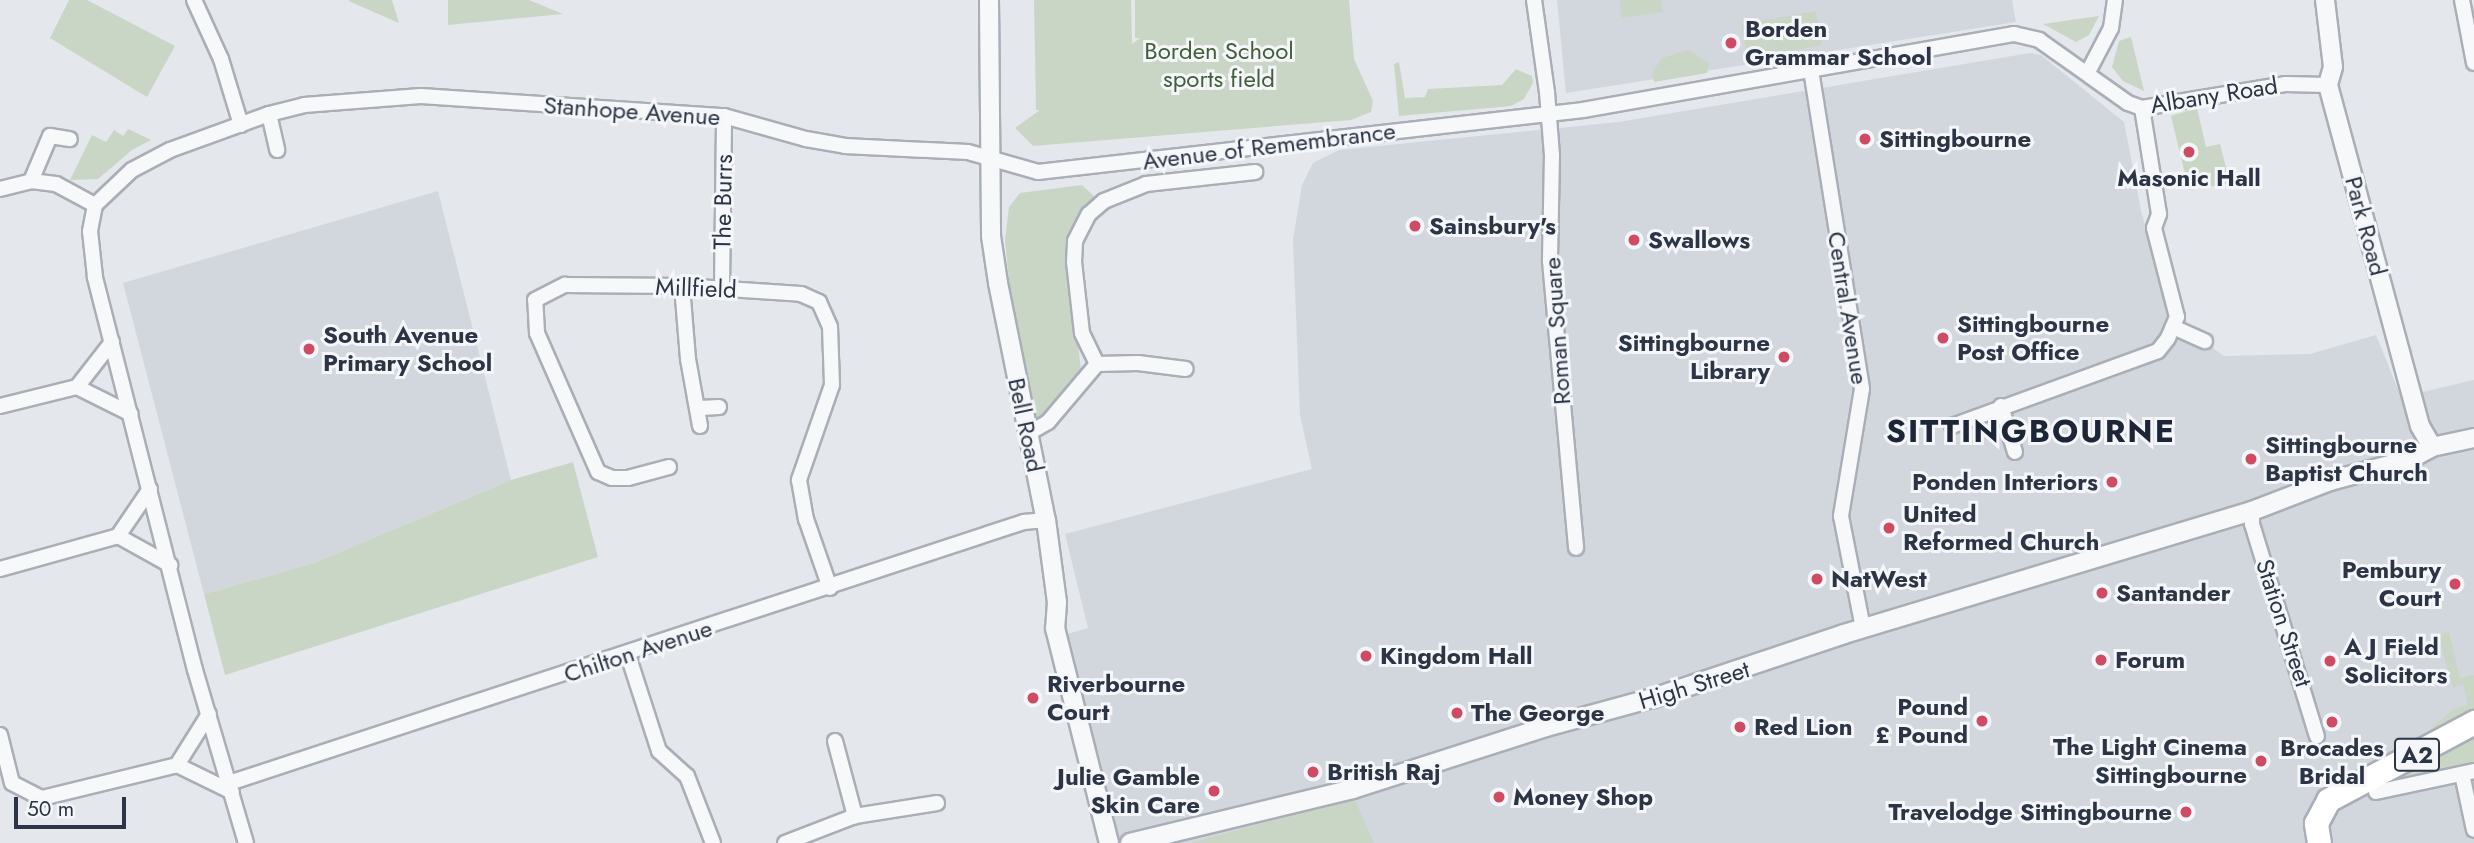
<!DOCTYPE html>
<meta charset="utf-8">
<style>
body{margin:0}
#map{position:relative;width:2474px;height:843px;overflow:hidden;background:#e4e7ec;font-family:Jost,sans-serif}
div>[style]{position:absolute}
.built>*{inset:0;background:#d2d7de}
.green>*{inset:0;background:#cad6c5;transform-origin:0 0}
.roads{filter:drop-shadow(2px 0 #a9aeb7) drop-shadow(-2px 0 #a9aeb7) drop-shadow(0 2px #a9aeb7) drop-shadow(0 -2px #a9aeb7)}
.minor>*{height:14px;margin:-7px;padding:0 7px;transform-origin:7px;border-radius:7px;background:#f7f8fa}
.tertiary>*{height:18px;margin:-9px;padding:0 9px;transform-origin:9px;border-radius:9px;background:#f7f8fa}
.primary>*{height:23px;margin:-11.5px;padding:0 11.5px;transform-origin:11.5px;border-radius:11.5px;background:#fff}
.dots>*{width:19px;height:19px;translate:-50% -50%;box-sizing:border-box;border:4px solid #f4f6f9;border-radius:50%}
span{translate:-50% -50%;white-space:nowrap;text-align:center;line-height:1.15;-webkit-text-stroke:6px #f4f6f9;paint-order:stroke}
.shield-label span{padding:2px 5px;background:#f4f6f9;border:2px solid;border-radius:5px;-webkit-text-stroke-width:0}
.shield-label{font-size:23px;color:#2b3545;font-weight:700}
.poi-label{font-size:24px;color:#2b3545;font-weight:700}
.left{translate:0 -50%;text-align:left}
.right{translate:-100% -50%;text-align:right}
.park-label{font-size:24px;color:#416039}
.street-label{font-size:24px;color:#2b3545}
.district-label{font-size:32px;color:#1d2636;font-weight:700;letter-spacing:2px}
.scale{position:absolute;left:14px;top:797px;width:112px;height:32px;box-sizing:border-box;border:4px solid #2b3545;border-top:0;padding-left:9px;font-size:21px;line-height:24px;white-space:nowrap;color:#2b3545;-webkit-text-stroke:5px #f4f6f9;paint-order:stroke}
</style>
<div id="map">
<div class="built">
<i style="clip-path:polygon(1557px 0,2012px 0,2016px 22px,1566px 93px)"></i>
<i style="clip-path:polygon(2030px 53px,2041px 55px,2124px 122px,2141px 211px,2171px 317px,2224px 356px,2310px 354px,2376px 335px,2401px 397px,2474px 380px,2474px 843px,1119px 843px,1064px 635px,1088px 628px,1065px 534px,1312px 469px,1300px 415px,1293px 240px,1302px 185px,1313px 163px,1339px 150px,1619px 122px)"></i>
<i style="clip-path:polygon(438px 191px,511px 480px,314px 563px,204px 594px,123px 283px)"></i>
</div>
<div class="green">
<i style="clip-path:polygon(69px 0,87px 0,175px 46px,147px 97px,50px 38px)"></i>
<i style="clip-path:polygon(348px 0,392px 0,399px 23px,353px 3px)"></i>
<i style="clip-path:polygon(448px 0,529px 0,563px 14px,448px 25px)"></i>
<i style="clip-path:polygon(1034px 0,1131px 0,1132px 44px,1140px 38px,1135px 38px,1135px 0,1349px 0,1354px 59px,1373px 101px,1371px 112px,1351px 120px,1033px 146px,1015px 128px,1040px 110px,1036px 110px)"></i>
<i style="clip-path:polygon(1619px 0,1661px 0,1663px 12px,1622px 18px)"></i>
<i style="left:1816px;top:11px;width:35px;height:76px;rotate:80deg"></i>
<i style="clip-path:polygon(2099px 16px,2089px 35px,2076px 42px,2043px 24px)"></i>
<i style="clip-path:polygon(2131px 37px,2144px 91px,2123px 81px,2112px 67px,2119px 41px)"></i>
<i style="clip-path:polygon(1688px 50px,1709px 63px,1707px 73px,1654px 82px,1652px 73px,1662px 58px)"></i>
<i style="clip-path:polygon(1399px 62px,1405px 98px,1425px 97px,1428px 89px,1502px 85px,1516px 69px,1532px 76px,1533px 83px,1524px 99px,1511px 106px,1399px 116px,1394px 64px)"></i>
<i style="clip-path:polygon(2197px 108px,2206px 147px,2220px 144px,2230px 183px,2189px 190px,2171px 116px)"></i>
<i style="clip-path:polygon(128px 129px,151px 140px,132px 150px,98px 179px,70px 180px,92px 135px,106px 142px,114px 130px,123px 136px)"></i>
<i style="clip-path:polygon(1082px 185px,1096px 198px,1079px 220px,1074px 301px,1081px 372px,1078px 384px,1037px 423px,1010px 291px,1005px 240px,1009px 207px,1020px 193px)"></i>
<i style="clip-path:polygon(573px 462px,598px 557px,225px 675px,204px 594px,314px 563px,511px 480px)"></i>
<i style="clip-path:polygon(2449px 632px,2460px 678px,2474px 675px,2474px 710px,2417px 741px,2453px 709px,2468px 705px,2463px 685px,2453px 687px,2441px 646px,2440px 634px)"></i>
<i style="clip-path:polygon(2474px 733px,2474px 765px,2393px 781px,2442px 755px)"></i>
<i style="clip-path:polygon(1354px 798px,1374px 843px,1190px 843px)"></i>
</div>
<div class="roads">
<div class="minor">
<i style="left:194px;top:0;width:65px;rotate:65.4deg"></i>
<i style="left:221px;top:59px;width:69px;rotate:73.1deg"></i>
<i style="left:1534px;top:0;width:93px;rotate:82deg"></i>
<i style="left:1547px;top:92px;width:63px;rotate:85.5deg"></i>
<i style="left:1552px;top:155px;width:106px;rotate:91.1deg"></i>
<i style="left:1550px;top:261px;width:288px;rotate:84.8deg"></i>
<i style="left:2462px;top:0;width:64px;rotate:79.2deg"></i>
<i style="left:1811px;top:70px;width:323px;rotate:80.9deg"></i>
<i style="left:1862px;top:389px;width:129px;rotate:99.4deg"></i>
<i style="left:1841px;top:516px;width:114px;rotate:78.9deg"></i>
<i style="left:2088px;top:72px;width:50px;rotate:-62.4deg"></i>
<i style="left:2111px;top:28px;width:28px;rotate:-82deg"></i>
<i style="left:269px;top:114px;width:37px;rotate:77deg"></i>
<i style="left:31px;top:181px;width:49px;rotate:-67.1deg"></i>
<i style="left:50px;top:136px;width:20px;rotate:9deg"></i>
<i style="left:0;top:189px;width:32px;rotate:-14deg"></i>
<i style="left:31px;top:181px;width:25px;rotate:7deg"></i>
<i style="left:56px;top:184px;width:44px;rotate:28.3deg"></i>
<i style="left:682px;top:286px;width:73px;rotate:85.3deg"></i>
<i style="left:688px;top:359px;width:68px;rotate:79.8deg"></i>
<i style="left:722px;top:287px;width:171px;rotate:-89.3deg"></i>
<i style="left:2173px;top:327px;width:35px;rotate:24deg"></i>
<i style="left:112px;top:342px;width:57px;rotate:127.9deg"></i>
<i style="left:77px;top:387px;width:60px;rotate:26.6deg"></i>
<i style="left:1097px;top:364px;width:41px;rotate:-1.4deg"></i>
<i style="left:1138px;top:363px;width:48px;rotate:7.1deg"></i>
<i style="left:0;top:406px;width:79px;rotate:-13.9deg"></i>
<i style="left:2001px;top:406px;width:48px;rotate:73.1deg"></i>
<i style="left:700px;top:408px;width:19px;rotate:-3deg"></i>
<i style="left:1952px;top:426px;width:219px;rotate:-20deg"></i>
<i style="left:2158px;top:351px;width:16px;rotate:-52deg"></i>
<i style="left:2168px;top:338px;width:23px;rotate:-67deg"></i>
<i style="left:2177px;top:317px;width:92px;rotate:-104.5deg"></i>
<i style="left:2154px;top:228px;width:15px;rotate:-70deg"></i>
<i style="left:2159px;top:214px;width:107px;rotate:-99.1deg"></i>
<i style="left:1029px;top:433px;width:22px;rotate:-30deg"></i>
<i style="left:1048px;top:422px;width:76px;rotate:-49.8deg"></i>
<i style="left:1097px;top:364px;width:34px;rotate:-116deg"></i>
<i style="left:1082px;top:333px;width:71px;rotate:-96.4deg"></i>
<i style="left:1074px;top:262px;width:21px;rotate:-87deg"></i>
<i style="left:1075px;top:241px;width:30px;rotate:-63deg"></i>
<i style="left:1089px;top:214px;width:20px;rotate:-41deg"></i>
<i style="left:1104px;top:201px;width:45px;rotate:-22deg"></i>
<i style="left:1146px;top:184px;width:110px;rotate:-6.3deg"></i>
<i style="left:669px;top:467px;width:42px;rotate:165deg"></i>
<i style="left:628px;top:478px;width:16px;rotate:180deg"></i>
<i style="left:612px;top:478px;width:15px;rotate:-157deg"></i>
<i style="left:598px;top:472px;width:152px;rotate:-113.7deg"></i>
<i style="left:537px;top:333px;width:33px;rotate:-93deg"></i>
<i style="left:535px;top:300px;width:34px;rotate:-27deg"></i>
<i style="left:565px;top:285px;width:117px;rotate:0.5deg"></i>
<i style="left:682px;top:286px;width:119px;rotate:3.8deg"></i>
<i style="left:801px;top:294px;width:20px;rotate:24deg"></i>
<i style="left:819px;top:302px;width:27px;rotate:66deg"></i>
<i style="left:830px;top:327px;width:58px;rotate:88deg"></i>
<i style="left:832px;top:385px;width:101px;rotate:109.2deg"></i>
<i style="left:799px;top:480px;width:40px;rotate:80deg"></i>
<i style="left:806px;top:519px;width:73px;rotate:70.8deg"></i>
<i style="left:150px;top:489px;width:57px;rotate:124.2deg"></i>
<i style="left:118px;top:536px;width:60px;rotate:29.1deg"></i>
<i style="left:2252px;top:511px;width:13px;rotate:90deg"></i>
<i style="left:2252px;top:524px;width:222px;rotate:73deg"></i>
<i style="left:0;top:569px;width:123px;rotate:-15.6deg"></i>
<i style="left:628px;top:655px;width:101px;rotate:72.1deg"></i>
<i style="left:659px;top:751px;width:38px;rotate:42deg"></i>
<i style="left:687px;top:776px;width:72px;rotate:68.8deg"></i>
<i style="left:0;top:735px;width:49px;rotate:76deg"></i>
<i style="left:12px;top:783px;width:34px;rotate:27deg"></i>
<i style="left:42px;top:798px;width:139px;rotate:-13.7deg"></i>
<i style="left:835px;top:741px;width:78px;rotate:75.1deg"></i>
<i style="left:177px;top:765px;width:61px;rotate:26.1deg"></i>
<i style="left:177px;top:765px;width:60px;rotate:-57.9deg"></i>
<i style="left:2462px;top:774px;width:57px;rotate:77.9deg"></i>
<i style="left:229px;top:783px;width:837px;rotate:-18.18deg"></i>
<i style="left:1024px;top:522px;width:22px;rotate:-5deg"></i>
<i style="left:2376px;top:792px;width:100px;rotate:-12.1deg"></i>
<i style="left:246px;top:843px;width:180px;rotate:-106.4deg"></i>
<i style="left:195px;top:670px;width:406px;rotate:-104.3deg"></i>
<i style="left:95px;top:277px;width:46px;rotate:-96.2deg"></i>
<i style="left:90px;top:231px;width:26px;rotate:-79deg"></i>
<i style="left:95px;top:205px;width:51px;rotate:-43.4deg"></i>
<i style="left:132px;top:170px;width:43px;rotate:-27.8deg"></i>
<i style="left:170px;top:150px;width:105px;rotate:-20deg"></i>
<i style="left:269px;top:114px;width:36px;rotate:-14deg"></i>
<i style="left:304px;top:105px;width:117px;rotate:-4.4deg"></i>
<i style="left:421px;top:96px;width:304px;rotate:3.8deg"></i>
<i style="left:724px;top:116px;width:85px;rotate:15.7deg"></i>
<i style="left:806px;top:139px;width:40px;rotate:10deg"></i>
<i style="left:845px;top:146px;width:123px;rotate:2.8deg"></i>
<i style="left:968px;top:152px;width:73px;rotate:15.9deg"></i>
<i style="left:1038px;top:172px;width:549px;rotate:-6.49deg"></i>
<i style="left:1583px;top:110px;width:438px;rotate:-10deg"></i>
<i style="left:2014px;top:34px;width:26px;rotate:13deg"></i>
<i style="left:2039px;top:40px;width:109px;rotate:35.3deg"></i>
<i style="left:2128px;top:103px;width:15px;rotate:20deg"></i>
<i style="left:2142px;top:108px;width:145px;rotate:-9.5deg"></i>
<i style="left:2285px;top:84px;width:43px;rotate:1.3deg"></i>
<i style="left:785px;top:843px;width:75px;rotate:-21.1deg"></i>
<i style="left:855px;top:816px;width:83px;rotate:-9deg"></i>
</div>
<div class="tertiary">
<i style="left:989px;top:0;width:236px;rotate:89.5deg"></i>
<i style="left:991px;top:236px;width:48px;rotate:81.5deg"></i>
<i style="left:998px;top:283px;width:242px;rotate:78.6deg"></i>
<i style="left:1046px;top:520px;width:83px;rotate:82.4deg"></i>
<i style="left:1057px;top:602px;width:26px;rotate:94deg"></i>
<i style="left:1055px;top:628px;width:222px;rotate:75.9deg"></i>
<i style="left:2325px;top:0;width:67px;rotate:83.2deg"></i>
<i style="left:2333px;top:67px;width:19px;rotate:106deg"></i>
<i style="left:2328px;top:85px;width:353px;rotate:74.9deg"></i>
<i style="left:2420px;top:426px;width:24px;rotate:60deg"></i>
<i style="left:1130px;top:843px;width:229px;rotate:-13.6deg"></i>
<i style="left:1353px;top:789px;width:203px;rotate:-17.8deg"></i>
<i style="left:1546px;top:727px;width:111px;rotate:-15.2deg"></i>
<i style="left:1653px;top:698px;width:201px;rotate:-18.5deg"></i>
<i style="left:1844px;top:634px;width:426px;rotate:-16.8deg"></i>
<i style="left:2252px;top:511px;width:84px;rotate:-21deg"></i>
<i style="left:2330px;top:481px;width:81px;rotate:-15.1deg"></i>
<i style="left:2408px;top:460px;width:27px;rotate:-28deg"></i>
<i style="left:2432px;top:447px;width:43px;rotate:-12.1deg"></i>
</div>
<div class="primary">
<i style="left:2319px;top:843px;width:20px;rotate:-99deg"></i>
<i style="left:2316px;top:823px;width:26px;rotate:-62deg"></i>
<i style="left:2328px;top:800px;width:166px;rotate:-28.1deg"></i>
</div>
</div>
<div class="dots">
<i style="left:1731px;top:43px;background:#cf4b63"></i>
<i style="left:1865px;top:139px;background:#cf4b63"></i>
<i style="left:2189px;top:152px;background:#cf4b63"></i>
<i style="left:1415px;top:226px;background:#cf4b63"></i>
<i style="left:1634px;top:240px;background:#cf4b63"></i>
<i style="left:1943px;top:338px;background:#cf4b63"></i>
<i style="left:309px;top:349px;background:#cf4b63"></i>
<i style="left:1784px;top:357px;background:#cf4b63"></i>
<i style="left:2251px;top:459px;background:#cf4b63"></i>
<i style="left:2112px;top:482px;background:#cf4b63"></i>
<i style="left:1889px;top:528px;background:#cf4b63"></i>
<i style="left:1817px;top:579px;background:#cf4b63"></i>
<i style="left:2455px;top:584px;background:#cf4b63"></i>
<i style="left:2102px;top:593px;background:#cf4b63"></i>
<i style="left:1366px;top:656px;background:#cf4b63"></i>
<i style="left:2101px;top:660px;background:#cf4b63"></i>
<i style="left:2330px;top:661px;background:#cf4b63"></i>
<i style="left:1033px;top:698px;background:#cf4b63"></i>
<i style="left:1457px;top:713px;background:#cf4b63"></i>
<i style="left:1982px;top:721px;background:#cf4b63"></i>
<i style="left:2332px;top:722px;background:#cf4b63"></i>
<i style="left:1740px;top:727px;background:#cf4b63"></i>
<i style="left:2261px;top:761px;background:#cf4b63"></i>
<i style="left:1313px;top:772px;background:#cf4b63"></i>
<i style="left:1214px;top:791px;background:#cf4b63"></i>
<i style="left:1499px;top:797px;background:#cf4b63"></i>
<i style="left:2186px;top:812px;background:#cf4b63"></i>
</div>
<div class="shield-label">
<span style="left:2417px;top:755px">A2</span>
</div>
<div class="poi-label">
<span class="left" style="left:1745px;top:43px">Borden<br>Grammar School</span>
<span class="left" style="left:1879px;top:139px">Sittingbourne</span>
<span style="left:2189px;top:178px">Masonic Hall</span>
<span class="left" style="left:1429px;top:226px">Sainsbury's</span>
<span class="left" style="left:1648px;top:240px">Swallows</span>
<span class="left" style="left:1957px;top:338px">Sittingbourne<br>Post Office</span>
<span class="left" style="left:323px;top:349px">South Avenue<br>Primary School</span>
<span class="right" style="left:1770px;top:357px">Sittingbourne<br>Library</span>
<span class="left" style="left:2265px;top:459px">Sittingbourne<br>Baptist Church</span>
<span class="right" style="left:2098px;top:482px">Ponden Interiors</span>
<span class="left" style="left:1903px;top:528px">United<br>Reformed Church</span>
<span class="right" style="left:2441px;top:584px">Pembury<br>Court</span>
<span class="left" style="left:1831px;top:579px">NatWest</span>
<span class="left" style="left:2116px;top:593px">Santander</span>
<span class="left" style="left:2344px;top:661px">A J Field<br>Solicitors</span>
<span class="left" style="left:1380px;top:656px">Kingdom Hall</span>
<span class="left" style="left:2115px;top:660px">Forum</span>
<span class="left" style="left:1047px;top:698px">Riverbourne<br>Court</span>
<span class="right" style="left:1968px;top:721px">Pound<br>£ Pound</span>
<span class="left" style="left:1471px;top:713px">The George</span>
<span class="left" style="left:1754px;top:727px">Red Lion</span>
<span class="right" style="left:2247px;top:761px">The Light Cinema<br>Sittingbourne</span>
<span style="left:2332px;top:762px">Brocades<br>Bridal</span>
<span class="left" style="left:1327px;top:772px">British Raj</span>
<span class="right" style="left:1200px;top:791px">Julie Gamble<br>Skin Care</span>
<span class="left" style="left:1513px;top:797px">Money Shop</span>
<span class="right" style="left:2172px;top:812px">Travelodge Sittingbourne</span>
</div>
<div class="park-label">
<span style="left:1219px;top:65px">Borden School<br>sports field</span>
</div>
<div class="street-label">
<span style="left:2214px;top:95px;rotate:-9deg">Albany Road</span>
<span style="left:632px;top:111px;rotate:4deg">Stanhope Avenue</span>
<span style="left:1269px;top:146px;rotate:-7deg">Avenue of Remembrance</span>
<span style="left:723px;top:202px;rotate:-89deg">The Burrs</span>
<span style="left:2366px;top:226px;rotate:75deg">Park Road</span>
<span style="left:696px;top:288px;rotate:2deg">Millfield</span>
<span style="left:1848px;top:308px;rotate:81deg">Central Avenue</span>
<span style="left:1557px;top:331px;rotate:-94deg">Roman Square</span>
<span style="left:1026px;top:425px;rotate:78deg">Bell Road</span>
<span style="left:2284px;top:623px;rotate:72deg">Station Street</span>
<span style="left:638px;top:651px;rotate:-18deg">Chilton Avenue</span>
<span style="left:1694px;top:685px;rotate:-17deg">High Street</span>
</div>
<div class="district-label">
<span style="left:2031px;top:431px">SITTINGBOURNE</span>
</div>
<div class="scale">50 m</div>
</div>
